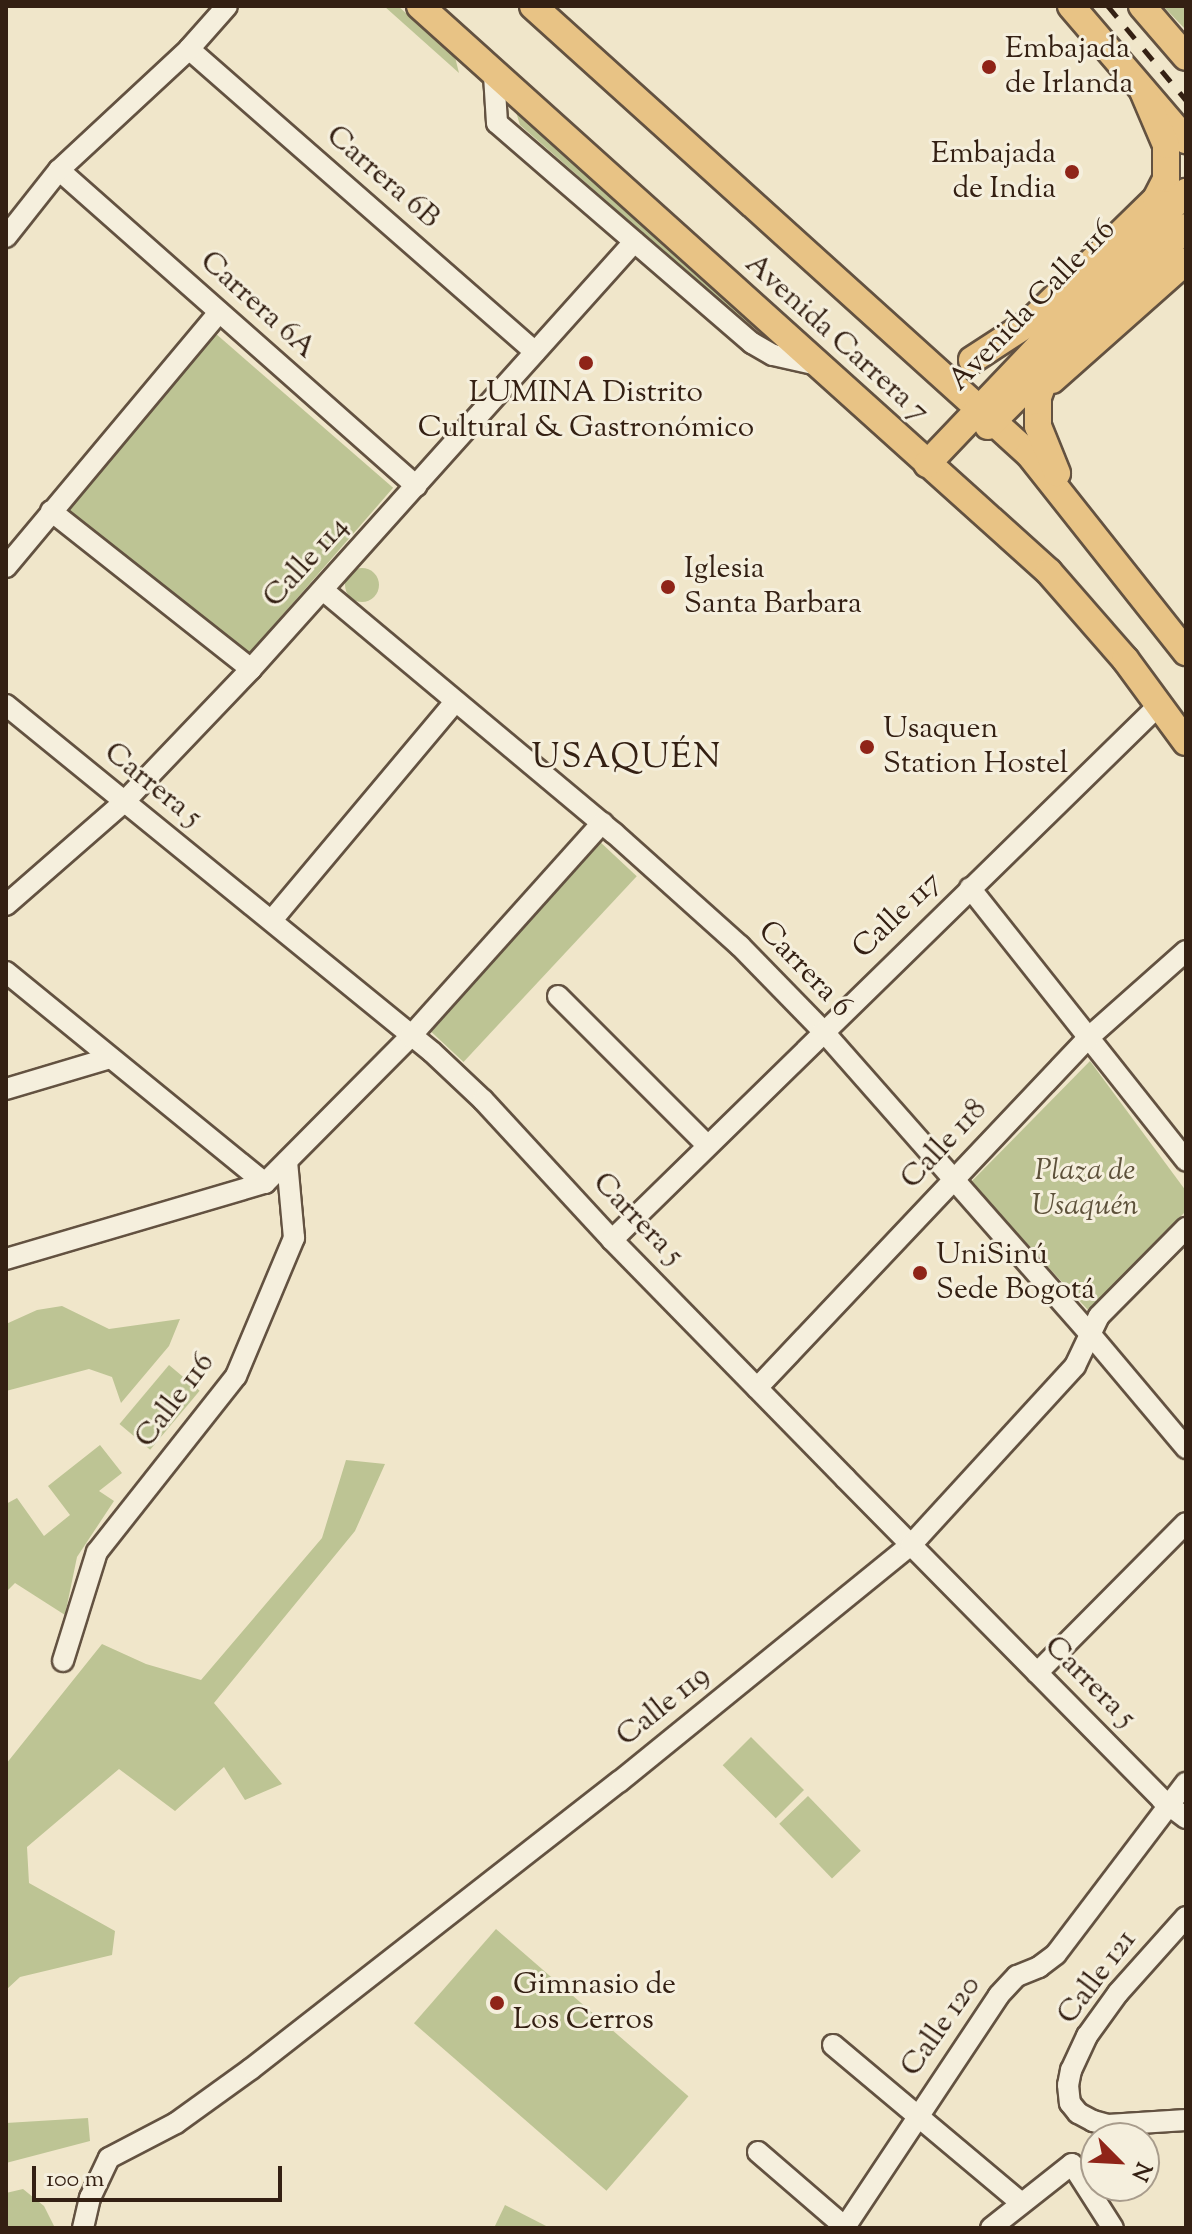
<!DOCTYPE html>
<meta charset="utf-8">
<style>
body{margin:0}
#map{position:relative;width:1192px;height:2234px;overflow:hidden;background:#f0e6ca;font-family:"Sorts Mill Goudy",serif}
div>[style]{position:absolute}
.green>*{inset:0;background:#bdc494;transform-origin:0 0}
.round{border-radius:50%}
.roads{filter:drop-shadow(2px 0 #635241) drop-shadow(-2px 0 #635241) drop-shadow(0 2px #635241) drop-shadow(0 -2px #635241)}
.minor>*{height:20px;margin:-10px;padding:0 10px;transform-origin:10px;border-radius:10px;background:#f5efdd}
.major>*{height:26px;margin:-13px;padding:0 13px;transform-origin:13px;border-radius:13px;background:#e8c385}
.rail>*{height:5px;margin-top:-2.5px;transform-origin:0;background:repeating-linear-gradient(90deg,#342013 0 14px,transparent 0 28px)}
.dots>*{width:22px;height:22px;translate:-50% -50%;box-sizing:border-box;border:4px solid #f5efdd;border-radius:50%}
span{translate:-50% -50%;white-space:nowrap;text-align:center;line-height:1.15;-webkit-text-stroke:6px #f5efdd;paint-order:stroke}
.poi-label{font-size:30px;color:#342013}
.left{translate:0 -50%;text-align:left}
.right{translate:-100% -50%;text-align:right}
.street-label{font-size:30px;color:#342013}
.park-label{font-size:30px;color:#5d513a;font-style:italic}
.quarter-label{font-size:34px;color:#342013;letter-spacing:2px}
.frame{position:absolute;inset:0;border:8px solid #342013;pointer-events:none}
.north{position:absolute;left:1080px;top:2122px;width:80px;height:80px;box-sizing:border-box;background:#f5efdd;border:2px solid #a89c8c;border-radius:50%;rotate:114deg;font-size:22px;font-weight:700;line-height:32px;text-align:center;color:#342013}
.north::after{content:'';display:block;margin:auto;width:28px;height:36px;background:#8f2418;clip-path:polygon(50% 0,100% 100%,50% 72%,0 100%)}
.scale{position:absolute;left:32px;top:2166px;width:250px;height:36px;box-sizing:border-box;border:4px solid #342013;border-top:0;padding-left:10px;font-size:24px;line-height:28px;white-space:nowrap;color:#342013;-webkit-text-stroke:6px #f5efdd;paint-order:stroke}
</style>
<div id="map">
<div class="green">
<i style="clip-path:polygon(384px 6px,398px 6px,455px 57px,459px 73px)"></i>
<i style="clip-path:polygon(1163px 6px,1186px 6px,1186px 30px)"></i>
<i style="clip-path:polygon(516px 112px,772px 337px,748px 325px,520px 125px)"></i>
<i style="left:215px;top:333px;width:236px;height:234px;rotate:41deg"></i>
<i class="round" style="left:345px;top:568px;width:34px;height:34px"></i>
<i style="left:598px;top:840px;width:53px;height:254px;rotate:43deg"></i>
<i style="clip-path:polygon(1090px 1061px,1186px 1191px,1186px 1211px,1089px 1311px,970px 1183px)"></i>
<i style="clip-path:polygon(62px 1306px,109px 1329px,180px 1319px,169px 1346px,121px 1403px,112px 1377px,89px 1369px,6px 1391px,6px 1324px,37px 1310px)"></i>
<i style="left:169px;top:1365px;width:40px;height:77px;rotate:40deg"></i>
<i style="clip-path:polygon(100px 1445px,122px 1473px,99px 1491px,114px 1501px,77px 1557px,65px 1615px,15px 1583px,6px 1592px,6px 1504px,17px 1498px,44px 1536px,70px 1515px,48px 1486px)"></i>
<i style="clip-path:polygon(346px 1460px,385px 1464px,355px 1531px,214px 1703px,282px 1784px,245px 1800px,224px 1767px,175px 1811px,119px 1769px,27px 1847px,29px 1883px,115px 1931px,112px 1955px,20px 1977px,6px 1990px,6px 1764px,102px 1644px,146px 1664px,201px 1680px,322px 1538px)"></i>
<i style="left:751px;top:1737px;width:75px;height:40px;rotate:45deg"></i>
<i style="left:808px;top:1796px;width:76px;height:40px;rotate:46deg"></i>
<i style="left:496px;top:1929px;width:255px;height:125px;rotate:41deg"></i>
<i style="clip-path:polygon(88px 2118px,90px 2141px,6px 2163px,6px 2123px)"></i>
<i style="clip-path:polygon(23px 2189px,44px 2206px,55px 2228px,6px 2228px,6px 2193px)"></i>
<i style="clip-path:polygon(505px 2205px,550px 2228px,494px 2228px)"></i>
</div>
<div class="roads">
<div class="minor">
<i style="left:189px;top:49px;width:460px;rotate:41.2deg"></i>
<i style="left:494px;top:75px;width:48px;rotate:86.4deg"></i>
<i style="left:497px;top:123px;width:337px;rotate:40.8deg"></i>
<i style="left:752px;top:343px;width:24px;rotate:30deg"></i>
<i style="left:773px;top:355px;width:46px;rotate:12.5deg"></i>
<i style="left:59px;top:170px;width:477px;rotate:41.5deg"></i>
<i style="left:6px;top:237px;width:85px;rotate:-51.7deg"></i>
<i style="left:59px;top:170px;width:178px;rotate:-42.9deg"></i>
<i style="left:189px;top:49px;width:57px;rotate:-48.5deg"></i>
<i style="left:51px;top:511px;width:255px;rotate:38.3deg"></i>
<i style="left:6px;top:567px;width:332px;rotate:-50.1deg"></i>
<i style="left:323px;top:590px;width:379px;rotate:39.9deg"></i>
<i style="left:614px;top:833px;width:169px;rotate:41.9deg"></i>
<i style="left:740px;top:946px;width:119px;rotate:45.7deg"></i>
<i style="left:823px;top:1031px;width:405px;rotate:48.6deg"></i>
<i style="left:1091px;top:1335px;width:148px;rotate:49.9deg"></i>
<i style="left:6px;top:705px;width:549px;rotate:39.16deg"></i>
<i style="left:432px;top:1052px;width:70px;rotate:43.3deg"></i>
<i style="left:483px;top:1100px;width:190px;rotate:47.3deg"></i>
<i style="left:612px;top:1240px;width:333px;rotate:45.6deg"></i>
<i style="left:845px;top:1478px;width:452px;rotate:45.4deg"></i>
<i style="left:1162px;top:1800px;width:30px;rotate:37deg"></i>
<i style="left:970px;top:888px;width:348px;rotate:51.6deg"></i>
<i style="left:6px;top:905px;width:157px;rotate:-41.1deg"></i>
<i style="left:124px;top:802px;width:184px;rotate:-46.3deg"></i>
<i style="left:251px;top:669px;width:574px;rotate:-48.11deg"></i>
<i style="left:272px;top:920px;width:285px;rotate:-50deg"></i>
<i style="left:6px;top:972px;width:334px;rotate:39.2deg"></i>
<i style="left:558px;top:996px;width:211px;rotate:45deg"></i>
<i style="left:6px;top:1089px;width:109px;rotate:-16.6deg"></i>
<i style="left:612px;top:1240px;width:765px;rotate:-44.36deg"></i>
<i style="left:6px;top:1259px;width:270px;rotate:-16.4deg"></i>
<i style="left:265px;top:1183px;width:206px;rotate:-45.2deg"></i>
<i style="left:410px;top:1037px;width:288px;rotate:-48.1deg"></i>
<i style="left:757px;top:1388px;width:482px;rotate:-46.6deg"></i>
<i style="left:1088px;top:1038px;width:131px;rotate:-41.6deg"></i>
<i style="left:63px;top:1661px;width:114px;rotate:-72.7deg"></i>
<i style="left:97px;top:1552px;width:224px;rotate:-51.7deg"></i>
<i style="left:236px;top:1376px;width:150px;rotate:-67.2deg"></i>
<i style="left:294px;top:1238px;width:77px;rotate:-95.2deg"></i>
<i style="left:1037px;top:1673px;width:211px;rotate:-45.2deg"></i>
<i style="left:1186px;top:1917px;width:102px;rotate:131.8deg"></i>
<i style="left:1118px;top:1993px;width:53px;rotate:125.8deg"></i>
<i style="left:1087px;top:2036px;width:38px;rotate:115deg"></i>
<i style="left:1071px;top:2070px;width:15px;rotate:101deg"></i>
<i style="left:1068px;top:2085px;width:18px;rotate:84deg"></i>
<i style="left:1070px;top:2103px;width:13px;rotate:51deg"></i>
<i style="left:1078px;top:2113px;width:17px;rotate:28deg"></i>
<i style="left:1093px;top:2121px;width:16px;rotate:15deg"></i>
<i style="left:1108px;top:2125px;width:78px;rotate:-3.7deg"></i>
<i style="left:833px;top:2045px;width:246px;rotate:40deg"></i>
<i style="left:758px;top:2152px;width:116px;rotate:40.8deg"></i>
<i style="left:845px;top:2227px;width:278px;rotate:-56.4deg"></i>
<i style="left:999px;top:1995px;width:26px;rotate:-47deg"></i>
<i style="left:1017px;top:1976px;width:24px;rotate:-22deg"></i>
<i style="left:1039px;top:1967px;width:21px;rotate:-37deg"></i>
<i style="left:1056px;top:1954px;width:215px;rotate:-52.8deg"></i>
<i style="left:83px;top:2228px;width:31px;rotate:-77deg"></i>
<i style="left:90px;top:2198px;width:44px;rotate:-64.6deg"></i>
<i style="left:109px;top:2158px;width:76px;rotate:-27.6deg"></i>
<i style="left:176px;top:2123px;width:92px;rotate:-35.8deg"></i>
<i style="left:251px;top:2069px;width:467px;rotate:-38deg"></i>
<i style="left:619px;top:1782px;width:376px;rotate:-39.1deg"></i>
<i style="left:911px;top:1545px;width:243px;rotate:-47.5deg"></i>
<i style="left:1075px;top:1366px;width:55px;rotate:-64.4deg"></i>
<i style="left:1099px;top:1316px;width:124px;rotate:-45.3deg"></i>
<i style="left:991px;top:2228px;width:103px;rotate:-38.3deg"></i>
<i style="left:1072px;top:2164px;width:76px;rotate:57.4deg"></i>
</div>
<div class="major">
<i style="left:420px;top:6px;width:846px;rotate:41.98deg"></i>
<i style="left:1049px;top:572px;width:116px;rotate:48.9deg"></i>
<i style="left:1125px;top:659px;width:103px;rotate:53.7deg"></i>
<i style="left:533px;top:6px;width:668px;rotate:42.09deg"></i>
<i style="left:1029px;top:454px;width:253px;rotate:51.6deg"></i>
<i style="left:1071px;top:6px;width:177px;rotate:49.4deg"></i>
<i style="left:1142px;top:6px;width:67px;rotate:49.2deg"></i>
<i style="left:972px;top:360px;width:68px;rotate:-33deg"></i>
<i style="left:1029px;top:323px;width:177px;rotate:-44.3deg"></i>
<i style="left:1156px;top:199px;width:22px;rotate:-63deg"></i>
<i style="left:1166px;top:179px;width:34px;rotate:-90deg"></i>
<i style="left:1166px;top:145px;width:59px;rotate:-113.1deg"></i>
<i style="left:1049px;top:367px;width:33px;rotate:110deg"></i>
<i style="left:1038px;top:398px;width:28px;rotate:90deg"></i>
<i style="left:1038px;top:426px;width:51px;rotate:68deg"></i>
<i style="left:1052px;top:380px;width:179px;rotate:-41.6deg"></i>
<i style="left:988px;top:426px;width:281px;rotate:-45.1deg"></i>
<i style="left:927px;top:464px;width:376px;rotate:-46.4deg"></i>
</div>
</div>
<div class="rail">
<i style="left:1108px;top:6px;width:122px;rotate:50.3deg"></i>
</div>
<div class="dots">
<i style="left:989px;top:67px;background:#8f2418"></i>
<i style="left:1072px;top:172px;background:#8f2418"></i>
<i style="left:586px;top:363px;background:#8f2418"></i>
<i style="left:668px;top:587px;background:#8f2418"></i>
<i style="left:867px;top:747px;background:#8f2418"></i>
<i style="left:920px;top:1273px;background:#8f2418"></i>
<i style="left:497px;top:2003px;background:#8f2418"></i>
</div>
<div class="poi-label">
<span class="left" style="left:1005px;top:67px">Embajada<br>de Irlanda</span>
<span class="right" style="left:1056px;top:172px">Embajada<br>de India</span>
<span style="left:586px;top:411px">LUMINA Distrito<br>Cultural &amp; Gastronómico</span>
<span class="left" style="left:684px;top:587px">Iglesia<br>Santa Barbara</span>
<span class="left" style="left:883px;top:747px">Usaquen<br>Station Hostel</span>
<span class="left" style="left:936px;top:1273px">UniSinú<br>Sede Bogotá</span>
<span class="left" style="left:513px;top:2003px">Gimnasio de<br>Los Cerros</span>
</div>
<div class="street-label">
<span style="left:382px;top:178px;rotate:41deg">Carrera 6B</span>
<span style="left:257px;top:306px;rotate:42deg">Carrera 6A</span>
<span style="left:1033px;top:306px;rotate:-46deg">Avenida Calle 116</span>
<span style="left:836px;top:339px;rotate:42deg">Avenida Carrera 7</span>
<span style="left:307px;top:563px;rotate:-48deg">Calle 114</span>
<span style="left:152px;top:786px;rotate:39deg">Carrera 5</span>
<span style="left:898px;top:916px;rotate:-44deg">Calle 117</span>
<span style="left:804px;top:970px;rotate:46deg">Carrera 6</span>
<span style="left:945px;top:1145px;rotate:-47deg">Calle 118</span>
<span style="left:637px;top:1220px;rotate:46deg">Carrera 5</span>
<span style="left:176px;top:1401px;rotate:-53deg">Calle 116</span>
<span style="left:1089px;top:1683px;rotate:45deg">Carrera 5</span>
<span style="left:664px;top:1707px;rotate:-39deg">Calle 119</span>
<span style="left:1098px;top:1978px;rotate:-53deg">Calle 121</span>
<span style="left:942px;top:2027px;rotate:-55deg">Calle 120</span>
</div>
<div class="park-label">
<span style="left:1085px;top:1189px">Plaza de<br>Usaquén</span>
</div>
<div class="quarter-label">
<span style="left:627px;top:759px">USAQUÉN</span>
</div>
<div class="frame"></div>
<div class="north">N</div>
<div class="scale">100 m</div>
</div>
